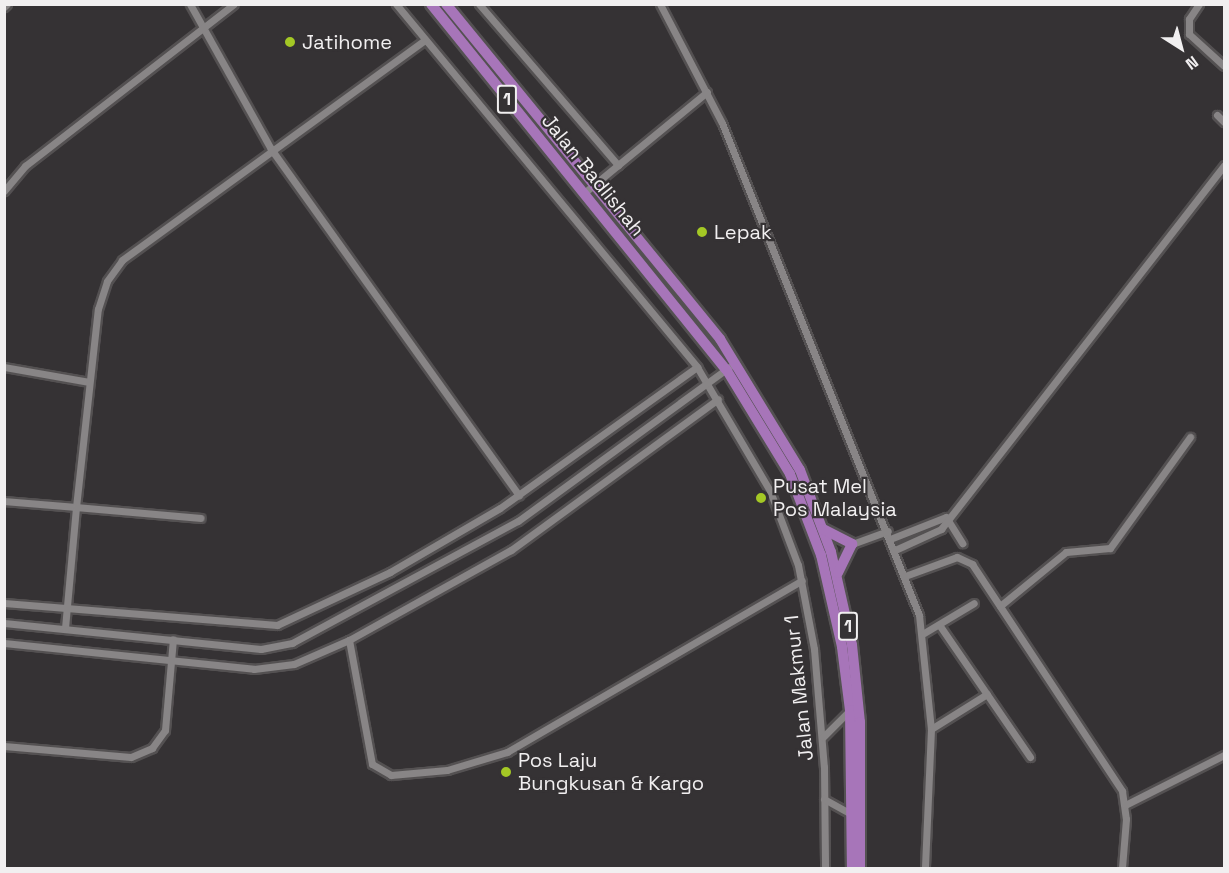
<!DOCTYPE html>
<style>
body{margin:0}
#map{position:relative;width:1229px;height:873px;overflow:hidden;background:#353234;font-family:"Space Grotesk",sans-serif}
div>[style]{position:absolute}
.roads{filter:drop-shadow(2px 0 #545152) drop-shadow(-2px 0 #545152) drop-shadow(0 2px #545152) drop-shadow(0 -2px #545152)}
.minor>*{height:7px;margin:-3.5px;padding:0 3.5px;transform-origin:3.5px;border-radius:3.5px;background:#888586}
.primary>*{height:10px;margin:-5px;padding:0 5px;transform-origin:5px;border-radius:5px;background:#a775b9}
.dots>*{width:16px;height:16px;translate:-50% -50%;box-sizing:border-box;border:3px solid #353234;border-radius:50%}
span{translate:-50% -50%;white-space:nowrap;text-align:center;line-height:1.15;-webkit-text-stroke:4.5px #353234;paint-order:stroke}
.shield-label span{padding:2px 4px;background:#353234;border:2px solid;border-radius:4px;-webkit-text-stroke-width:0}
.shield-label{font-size:18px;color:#f1eff0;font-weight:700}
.poi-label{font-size:20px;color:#f1eff0}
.left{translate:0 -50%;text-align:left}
.street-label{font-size:20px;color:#f1eff0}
.frame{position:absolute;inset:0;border:6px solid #f1eff0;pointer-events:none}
.north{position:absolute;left:1151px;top:18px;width:60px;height:60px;-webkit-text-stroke:4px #353234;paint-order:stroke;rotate:144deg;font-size:16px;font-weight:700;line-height:24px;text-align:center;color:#f1eff0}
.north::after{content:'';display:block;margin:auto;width:21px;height:27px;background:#f1eff0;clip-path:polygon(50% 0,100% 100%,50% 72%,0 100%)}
</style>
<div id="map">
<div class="roads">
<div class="minor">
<i style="left:190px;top:4px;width:166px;rotate:60.8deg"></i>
<i style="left:271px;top:149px;width:426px;rotate:54.4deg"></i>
<i style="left:396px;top:4px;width:472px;rotate:50.3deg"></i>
<i style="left:697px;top:367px;width:144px;rotate:59.5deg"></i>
<i style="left:770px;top:491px;width:79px;rotate:69.3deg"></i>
<i style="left:798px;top:565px;width:86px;rotate:79.2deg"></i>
<i style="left:814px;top:649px;width:118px;rotate:85.2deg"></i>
<i style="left:824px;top:767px;width:101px;rotate:89.4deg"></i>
<i style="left:479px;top:4px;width:213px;rotate:49.2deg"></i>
<i style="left:660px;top:4px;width:134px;rotate:62.5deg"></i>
<i style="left:722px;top:123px;width:530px;rotate:68.18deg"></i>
<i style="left:919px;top:615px;width:115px;rotate:84deg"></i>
<i style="left:931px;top:729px;width:139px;rotate:92.5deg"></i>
<i style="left:1199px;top:4px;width:18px;rotate:124deg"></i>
<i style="left:1189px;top:19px;width:15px;rotate:90deg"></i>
<i style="left:1189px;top:34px;width:47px;rotate:42.4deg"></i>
<i style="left:4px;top:7px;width:4px;rotate:-45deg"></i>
<i style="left:1217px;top:115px;width:10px;rotate:45deg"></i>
<i style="left:4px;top:191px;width:33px;rotate:-50deg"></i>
<i style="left:25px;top:166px;width:264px;rotate:-37.8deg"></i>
<i style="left:584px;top:193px;width:159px;rotate:-39.4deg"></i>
<i style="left:4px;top:367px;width:86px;rotate:10deg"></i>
<i style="left:4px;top:501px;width:72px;rotate:4.8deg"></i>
<i style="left:76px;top:507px;width:199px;rotate:-83.7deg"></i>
<i style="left:98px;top:309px;width:29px;rotate:-72deg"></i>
<i style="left:107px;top:281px;width:26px;rotate:-54deg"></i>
<i style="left:122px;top:260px;width:374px;rotate:-36deg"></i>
<i style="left:946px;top:517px;width:31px;rotate:58deg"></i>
<i style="left:890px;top:539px;width:60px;rotate:-21.4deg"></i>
<i style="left:852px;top:544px;width:38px;rotate:-20deg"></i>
<i style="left:895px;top:550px;width:51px;rotate:-24.5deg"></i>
<i style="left:941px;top:529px;width:461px;rotate:-52.1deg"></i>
<i style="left:905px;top:576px;width:55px;rotate:-20.1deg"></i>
<i style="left:957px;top:557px;width:17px;rotate:25deg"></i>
<i style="left:972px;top:564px;width:272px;rotate:56.5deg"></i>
<i style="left:1122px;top:791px;width:28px;rotate:82deg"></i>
<i style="left:1126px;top:819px;width:49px;rotate:94.7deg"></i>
<i style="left:4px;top:603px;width:274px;rotate:4.6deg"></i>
<i style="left:277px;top:625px;width:125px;rotate:-25.1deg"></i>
<i style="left:390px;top:572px;width:127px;rotate:-30.2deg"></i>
<i style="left:500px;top:508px;width:242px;rotate:-35.6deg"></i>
<i style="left:1000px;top:606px;width:85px;rotate:-39.3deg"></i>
<i style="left:1066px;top:552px;width:44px;rotate:-5.2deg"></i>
<i style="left:1110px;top:548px;width:137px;rotate:-54.2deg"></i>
<i style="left:4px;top:623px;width:258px;rotate:5.8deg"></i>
<i style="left:261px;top:649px;width:32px;rotate:-11deg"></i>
<i style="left:292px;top:643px;width:257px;rotate:-28.4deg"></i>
<i style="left:518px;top:521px;width:261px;rotate:-36.1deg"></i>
<i style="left:940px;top:626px;width:159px;rotate:55.5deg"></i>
<i style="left:65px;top:628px;width:121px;rotate:-84.8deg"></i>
<i style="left:76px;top:507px;width:125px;rotate:5deg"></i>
<i style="left:924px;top:633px;width:58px;rotate:-31deg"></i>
<i style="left:349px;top:640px;width:126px;rotate:79.5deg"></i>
<i style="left:372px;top:764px;width:22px;rotate:30deg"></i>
<i style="left:391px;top:775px;width:56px;rotate:-5.1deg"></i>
<i style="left:447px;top:770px;width:63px;rotate:-16.7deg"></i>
<i style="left:507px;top:752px;width:341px;rotate:-30.2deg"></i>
<i style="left:4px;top:643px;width:251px;rotate:5.9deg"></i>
<i style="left:254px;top:669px;width:40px;rotate:-7.1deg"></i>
<i style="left:294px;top:664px;width:60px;rotate:-23.6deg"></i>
<i style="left:349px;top:640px;width:185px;rotate:-29.1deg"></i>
<i style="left:511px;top:550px;width:256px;rotate:-36.1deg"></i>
<i style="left:931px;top:729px;width:66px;rotate:-32deg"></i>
<i style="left:823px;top:737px;width:38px;rotate:-45deg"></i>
<i style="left:4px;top:746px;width:127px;rotate:5deg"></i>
<i style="left:131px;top:757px;width:23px;rotate:-23deg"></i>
<i style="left:152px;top:748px;width:22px;rotate:-54deg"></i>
<i style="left:165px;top:730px;width:91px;rotate:-85deg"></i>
<i style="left:824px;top:799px;width:31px;rotate:29deg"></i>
<i style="left:1125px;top:805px;width:111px;rotate:-26.8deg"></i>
</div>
<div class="primary">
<i style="left:431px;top:4px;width:469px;rotate:51.1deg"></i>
<i style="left:726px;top:369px;width:123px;rotate:58.6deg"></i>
<i style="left:790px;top:474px;width:87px;rotate:69.1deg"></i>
<i style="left:821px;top:555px;width:94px;rotate:77.1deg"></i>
<i style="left:842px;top:647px;width:64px;rotate:82.8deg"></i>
<i style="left:850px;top:710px;width:158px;rotate:89.3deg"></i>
<i style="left:446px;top:4px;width:433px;rotate:50.7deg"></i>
<i style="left:720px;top:339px;width:153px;rotate:58.6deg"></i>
<i style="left:800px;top:470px;width:88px;rotate:69.3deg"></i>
<i style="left:831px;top:552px;width:95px;rotate:77.3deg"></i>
<i style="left:852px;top:645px;width:77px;rotate:84.1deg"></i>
<i style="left:860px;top:722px;width:146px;rotate:90deg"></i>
<i style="left:823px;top:529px;width:33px;rotate:27deg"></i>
<i style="left:852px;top:544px;width:32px;rotate:116deg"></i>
</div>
</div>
<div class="dots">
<i style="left:290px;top:42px;background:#a4c825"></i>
<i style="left:702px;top:232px;background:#a4c825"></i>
<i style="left:761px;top:498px;background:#a4c825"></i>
<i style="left:506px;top:772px;background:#a4c825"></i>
</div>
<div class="shield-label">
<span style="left:507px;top:99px">1</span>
<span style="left:848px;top:626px">1</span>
</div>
<div class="poi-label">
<span class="left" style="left:302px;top:42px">Jatihome</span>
<span class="left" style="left:714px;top:232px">Lepak</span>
<span class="left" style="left:773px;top:498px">Pusat Mel<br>Pos Malaysia</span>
<span class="left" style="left:518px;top:772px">Pos Laju<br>Bungkusan &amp; Kargo</span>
</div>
<div class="street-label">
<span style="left:593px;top:175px;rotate:51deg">Jalan Badlishah</span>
<span style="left:799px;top:688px;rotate:-96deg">Jalan Makmur 1</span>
</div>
<div class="frame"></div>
<div class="north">N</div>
</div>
